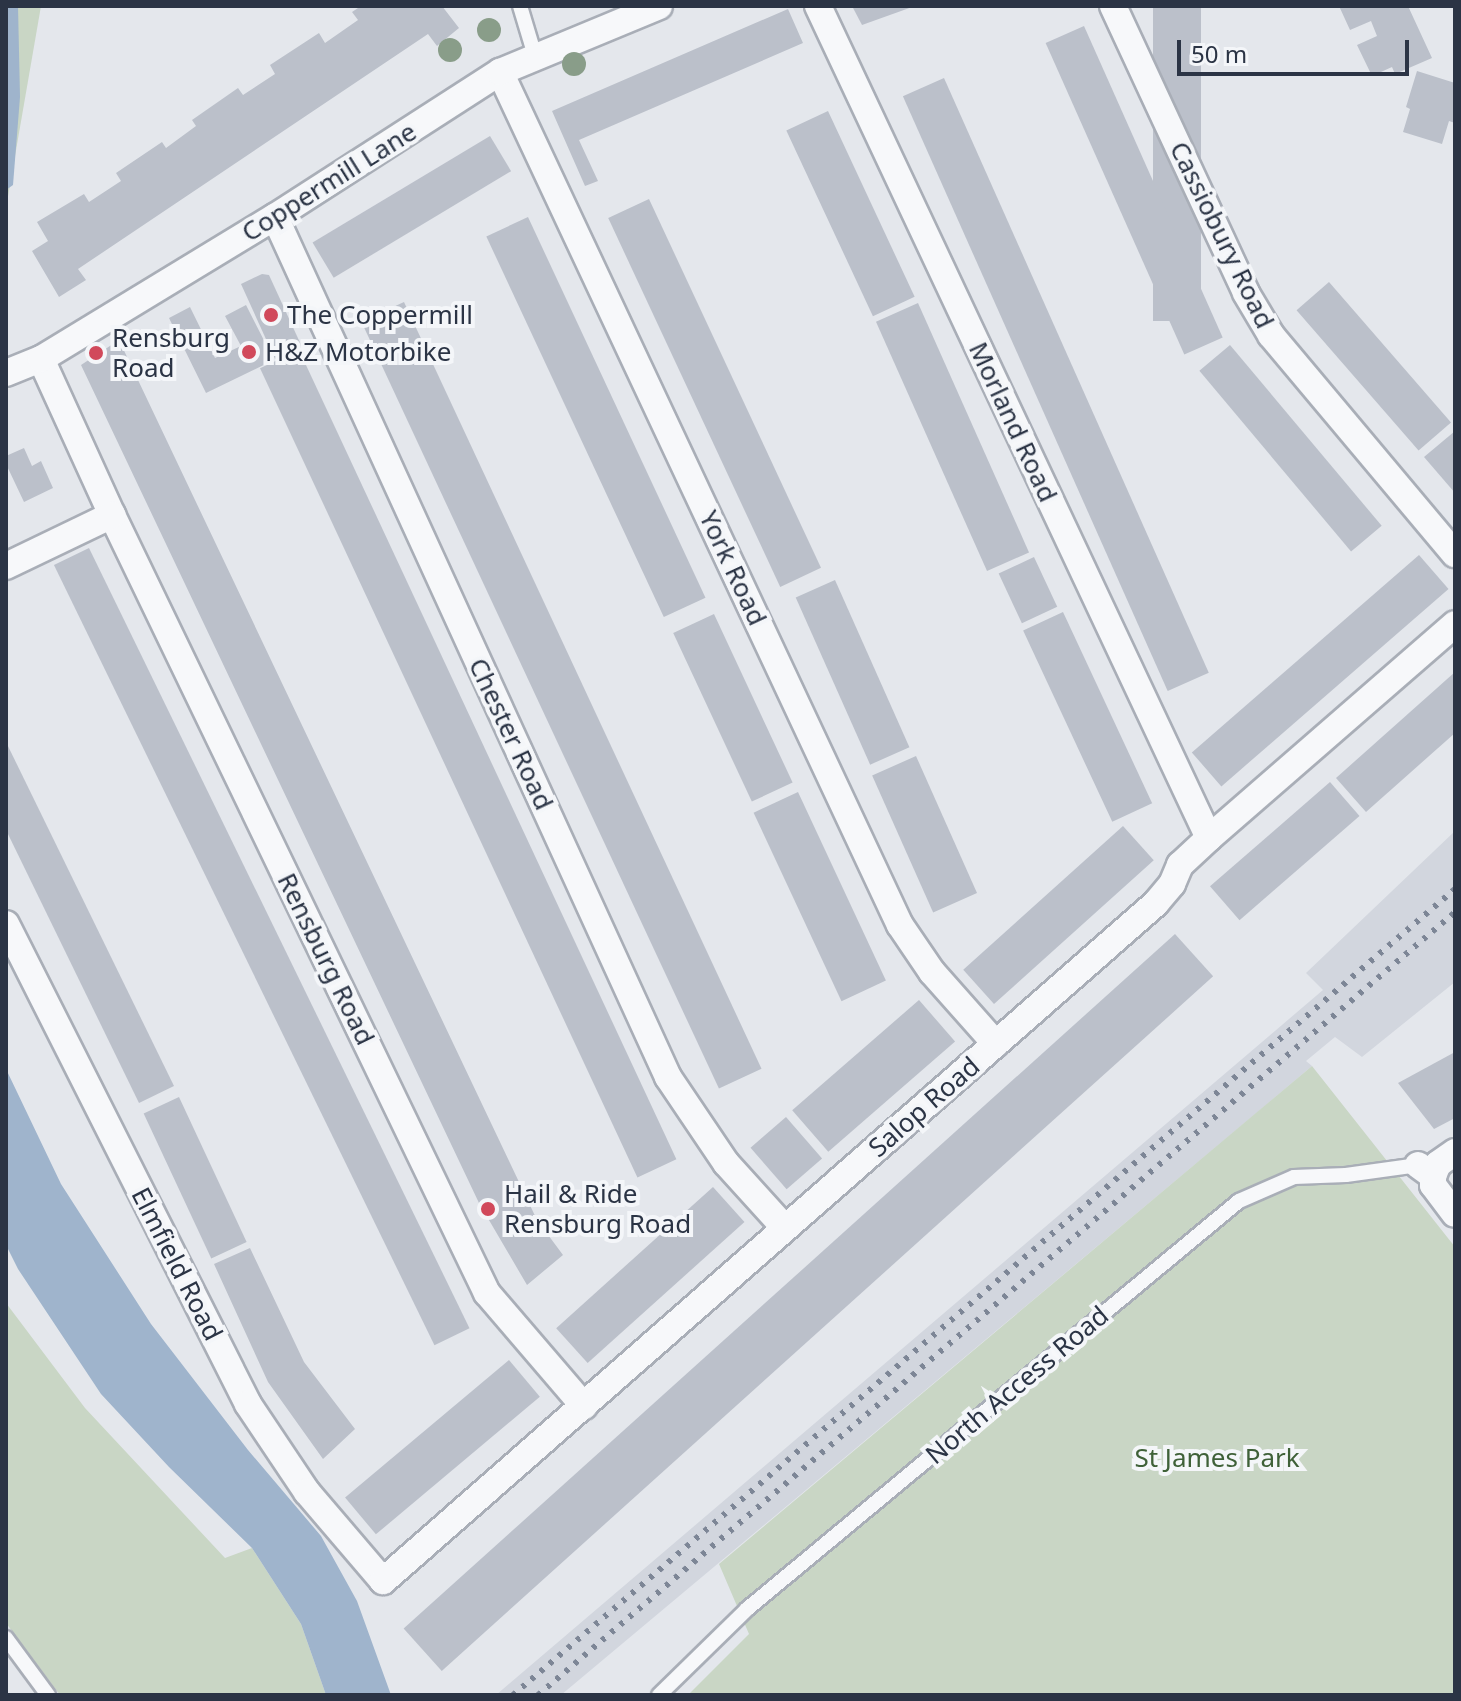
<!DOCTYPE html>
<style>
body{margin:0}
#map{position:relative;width:1461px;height:1701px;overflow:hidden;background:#e4e7ec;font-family:"Noto Sans",sans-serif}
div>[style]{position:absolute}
.built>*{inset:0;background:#d2d6de}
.green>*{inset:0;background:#c9d6c5}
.water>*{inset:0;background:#9fb4cc}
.building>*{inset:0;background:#bbc0ca;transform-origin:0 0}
.roads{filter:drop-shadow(2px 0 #a9aeb7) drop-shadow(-2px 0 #a9aeb7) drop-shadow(0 2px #a9aeb7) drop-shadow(0 -2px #a9aeb7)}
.lane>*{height:14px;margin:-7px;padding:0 7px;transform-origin:7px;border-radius:7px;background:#f7f8fa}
.street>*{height:26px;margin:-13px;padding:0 13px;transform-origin:13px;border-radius:13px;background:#f7f8fa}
.rail>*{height:6px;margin-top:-3px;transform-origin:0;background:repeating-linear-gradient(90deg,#7d8696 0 4px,transparent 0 12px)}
.trees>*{width:24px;height:24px;margin:-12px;border-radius:50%;background:#899d89}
.dots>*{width:22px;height:22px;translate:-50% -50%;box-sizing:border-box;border:4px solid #f4f6f9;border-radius:50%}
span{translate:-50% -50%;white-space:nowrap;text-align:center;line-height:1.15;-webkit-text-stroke:8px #f4f6f9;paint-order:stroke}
.street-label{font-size:26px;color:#2b3445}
.poi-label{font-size:26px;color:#2b3445}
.left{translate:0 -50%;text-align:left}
.park-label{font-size:26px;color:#3f6138}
.frame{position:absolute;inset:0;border:8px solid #2b3445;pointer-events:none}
.scale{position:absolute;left:1177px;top:40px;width:232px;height:36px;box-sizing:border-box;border:4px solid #2b3445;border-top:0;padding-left:10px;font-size:24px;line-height:28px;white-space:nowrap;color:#2b3445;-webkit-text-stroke:6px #f4f6f9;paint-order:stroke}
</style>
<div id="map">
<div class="built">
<i style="clip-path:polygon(1455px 831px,1455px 982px,1362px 1057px,1335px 1037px,1306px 1061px,1312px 1066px,1260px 1110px,561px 1695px,496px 1695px,1323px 990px,1306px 973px)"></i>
</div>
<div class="green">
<i style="clip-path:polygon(6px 6px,41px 6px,6px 208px)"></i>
<i style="clip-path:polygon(1312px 1066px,1455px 1247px,1455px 1695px,688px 1695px,749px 1634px,719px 1564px)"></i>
<i style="clip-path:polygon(6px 1303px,85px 1408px,225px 1558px,252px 1548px,301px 1624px,326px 1695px,60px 1695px,6px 1623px)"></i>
</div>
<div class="water">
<i style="clip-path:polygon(6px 6px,18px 6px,20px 97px,13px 185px,6px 190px)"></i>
<i style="clip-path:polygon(6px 1069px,61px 1184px,151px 1324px,248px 1450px,321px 1536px,357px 1601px,391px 1695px,326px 1695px,301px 1624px,252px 1548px,169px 1467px,101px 1394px,18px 1269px,6px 1245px)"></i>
</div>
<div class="building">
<i style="clip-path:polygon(361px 6px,442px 6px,459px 28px,437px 46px,428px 34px,78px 269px,86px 280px,59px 297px,32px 251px,48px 241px,37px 222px,84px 194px,89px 202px,121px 181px,116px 173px,162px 142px,166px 148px,196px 126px,192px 120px,238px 88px,243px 95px,275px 74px,270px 65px,319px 33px,325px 43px,358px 20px,352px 12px)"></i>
<i style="clip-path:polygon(852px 6px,915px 6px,862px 25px)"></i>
<i style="left:1153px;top:6px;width:48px;height:315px"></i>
<i style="clip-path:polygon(1339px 6px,1408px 6px,1432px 58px,1395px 74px,1392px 67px,1372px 76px,1357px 45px,1377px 36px,1371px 21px,1350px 30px)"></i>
<i style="clip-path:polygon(788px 9px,803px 43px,579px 140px,598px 181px,585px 186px,552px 111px)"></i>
<i style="left:1084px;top:26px;width:341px;height:42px;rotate:66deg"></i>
<i style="clip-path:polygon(1417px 71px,1455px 83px,1455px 123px,1449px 121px,1442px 144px,1403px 132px,1410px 109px,1406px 107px)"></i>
<i style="left:944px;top:78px;width:651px;height:45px;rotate:66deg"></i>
<i style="left:828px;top:111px;width:205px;height:46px;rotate:65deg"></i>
<i style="left:490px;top:136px;width:41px;height:207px;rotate:59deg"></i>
<i style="left:649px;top:199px;width:407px;height:45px;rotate:65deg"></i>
<i style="left:528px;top:217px;width:420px;height:46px;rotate:65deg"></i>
<i style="clip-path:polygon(262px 274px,269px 275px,302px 347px,275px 359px,241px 284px)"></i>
<i style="left:1329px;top:282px;width:186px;height:43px;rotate:49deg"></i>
<i style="left:404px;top:302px;width:846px;height:47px;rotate:65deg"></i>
<i style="left:918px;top:303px;width:273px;height:46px;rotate:66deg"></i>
<i style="clip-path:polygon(246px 305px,274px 360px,206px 393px,169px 318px,190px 307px,215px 358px,241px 346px,225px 316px)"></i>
<i style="clip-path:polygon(119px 340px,510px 1163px,537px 1220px,563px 1255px,527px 1285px,479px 1203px,81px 365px)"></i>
<i style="left:1230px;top:345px;width:236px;height:40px;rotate:50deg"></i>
<i style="left:299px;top:350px;width:893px;height:43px;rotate:65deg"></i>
<i style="clip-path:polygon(1455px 431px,1455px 493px,1424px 457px)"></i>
<i style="clip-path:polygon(24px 448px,32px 466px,41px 461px,53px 488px,24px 502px,6px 464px,6px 456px)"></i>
<i style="left:89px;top:548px;width:868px;height:39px;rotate:64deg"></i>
<i style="left:1419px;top:555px;width:45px;height:301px;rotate:49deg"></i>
<i style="left:1034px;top:557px;width:55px;height:39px;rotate:65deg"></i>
<i style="left:835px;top:580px;width:183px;height:43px;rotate:66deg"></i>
<i style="left:1063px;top:612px;width:211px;height:44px;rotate:65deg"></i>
<i style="left:714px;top:614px;width:186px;height:45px;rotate:65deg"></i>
<i style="clip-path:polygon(1455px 672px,1455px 733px,1366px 812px,1336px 778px)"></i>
<i style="clip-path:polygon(6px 742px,174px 1086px,139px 1103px,6px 830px)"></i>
<i style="left:916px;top:756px;width:150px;height:48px;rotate:66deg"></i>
<i style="left:1330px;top:782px;width:45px;height:159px;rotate:49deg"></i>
<i style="left:798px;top:792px;width:208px;height:49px;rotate:65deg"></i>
<i style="left:1123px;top:826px;width:46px;height:215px;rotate:48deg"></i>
<i style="left:1175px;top:934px;width:57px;height:1038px;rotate:48deg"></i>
<i style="left:919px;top:1000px;width:55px;height:168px;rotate:49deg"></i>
<i style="clip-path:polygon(1455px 1052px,1455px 1118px,1434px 1129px,1398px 1083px)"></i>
<i style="left:179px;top:1097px;width:160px;height:39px;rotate:65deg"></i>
<i style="left:786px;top:1117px;width:55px;height:47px;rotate:49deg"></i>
<i style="left:713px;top:1187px;width:47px;height:211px;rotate:48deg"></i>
<i style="clip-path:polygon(250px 1248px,304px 1362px,355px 1429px,323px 1459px,268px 1382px,214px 1264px)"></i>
<i style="left:509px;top:1360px;width:48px;height:214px;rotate:50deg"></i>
</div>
<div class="roads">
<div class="lane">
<i style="left:520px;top:6px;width:52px;rotate:73.3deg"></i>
<i style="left:6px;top:1638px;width:71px;rotate:53.6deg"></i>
<i style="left:659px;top:1695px;width:123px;rotate:-44.3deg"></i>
<i style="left:747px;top:1609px;width:639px;rotate:-39.67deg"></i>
<i style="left:1239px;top:1201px;width:60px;rotate:-23.6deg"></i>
<i style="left:1294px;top:1177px;width:52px;rotate:-2.2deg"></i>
<i style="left:1346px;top:1175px;width:73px;rotate:-7.9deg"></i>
</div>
<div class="street">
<i style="left:818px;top:6px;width:919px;rotate:64.83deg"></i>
<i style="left:1113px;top:6px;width:316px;rotate:65.1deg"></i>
<i style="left:1246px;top:293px;width:49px;rotate:59.2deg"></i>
<i style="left:1271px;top:335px;width:286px;rotate:50deg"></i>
<i style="left:500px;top:72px;width:942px;rotate:64.88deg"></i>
<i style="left:900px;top:925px;width:57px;rotate:55.8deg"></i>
<i style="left:932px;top:972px;width:96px;rotate:48.4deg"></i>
<i style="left:275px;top:217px;width:946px;rotate:65.44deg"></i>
<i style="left:668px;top:1077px;width:104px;rotate:56deg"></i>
<i style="left:726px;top:1163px;width:86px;rotate:47.8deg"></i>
<i style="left:41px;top:359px;width:171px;rotate:65.5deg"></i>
<i style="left:112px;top:515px;width:864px;rotate:64.27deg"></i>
<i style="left:487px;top:1293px;width:149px;rotate:49.4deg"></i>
<i style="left:6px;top:373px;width:38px;rotate:-22deg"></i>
<i style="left:41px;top:359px;width:274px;rotate:-31.3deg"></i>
<i style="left:275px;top:217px;width:268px;rotate:-32.8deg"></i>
<i style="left:500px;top:72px;width:172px;rotate:-22.5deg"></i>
<i style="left:6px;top:566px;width:118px;rotate:-25.7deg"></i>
<i style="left:6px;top:924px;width:538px;rotate:63.24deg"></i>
<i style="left:248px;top:1404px;width:106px;rotate:56.2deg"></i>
<i style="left:307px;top:1492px;width:117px;rotate:49.5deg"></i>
<i style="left:383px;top:1581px;width:1028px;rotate:-41.25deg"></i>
<i style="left:1156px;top:903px;width:25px;rotate:-50deg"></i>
<i style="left:1172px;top:884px;width:21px;rotate:-67deg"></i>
<i style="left:1180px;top:865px;width:40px;rotate:-43deg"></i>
<i style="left:1209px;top:838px;width:326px;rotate:-41deg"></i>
<i style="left:1418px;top:1165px;width:19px;rotate:36deg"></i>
<i style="left:1433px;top:1176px;width:9px;rotate:90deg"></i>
<i style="left:1433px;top:1185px;width:36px;rotate:53deg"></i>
<i style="left:1433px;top:1176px;width:13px;rotate:-67deg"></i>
<i style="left:1438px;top:1164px;width:21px;rotate:-35deg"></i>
</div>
</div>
<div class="rail">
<i style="left:513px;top:1695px;width:1240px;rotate:-40.55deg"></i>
<i style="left:538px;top:1695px;width:1206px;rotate:-40.49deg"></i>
</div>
<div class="trees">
<i style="left:489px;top:30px"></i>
<i style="left:450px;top:50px"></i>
<i style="left:574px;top:64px"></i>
</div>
<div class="dots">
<i style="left:271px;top:315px;background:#d1495b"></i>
<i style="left:249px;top:352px;background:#d1495b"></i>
<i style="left:96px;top:353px;background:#d1495b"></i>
<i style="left:488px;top:1209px;background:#d1495b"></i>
</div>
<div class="street-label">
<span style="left:329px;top:182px;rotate:-32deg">Coppermill Lane</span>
<span style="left:1222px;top:235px;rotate:64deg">Cassiobury Road</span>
<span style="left:1013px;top:422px;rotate:65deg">Morland Road</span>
<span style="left:733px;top:568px;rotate:65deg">York Road</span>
<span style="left:511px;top:734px;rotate:65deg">Chester Road</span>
<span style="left:326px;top:959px;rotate:64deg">Rensburg Road</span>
<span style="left:924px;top:1107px;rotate:-41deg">Salop Road</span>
<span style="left:177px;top:1264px;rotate:63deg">Elmfield Road</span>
<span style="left:1017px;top:1385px;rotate:-40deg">North Access Road</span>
</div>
<div class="poi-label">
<span class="left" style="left:287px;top:315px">The Coppermill</span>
<span class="left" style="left:112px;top:353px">Rensburg<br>Road</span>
<span class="left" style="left:265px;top:352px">H&amp;Z Motorbike</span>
<span class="left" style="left:504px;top:1209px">Hail &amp; Ride<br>Rensburg Road</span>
</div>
<div class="park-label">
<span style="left:1217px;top:1458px">St James Park</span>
</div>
<div class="frame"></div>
<div class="scale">50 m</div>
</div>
